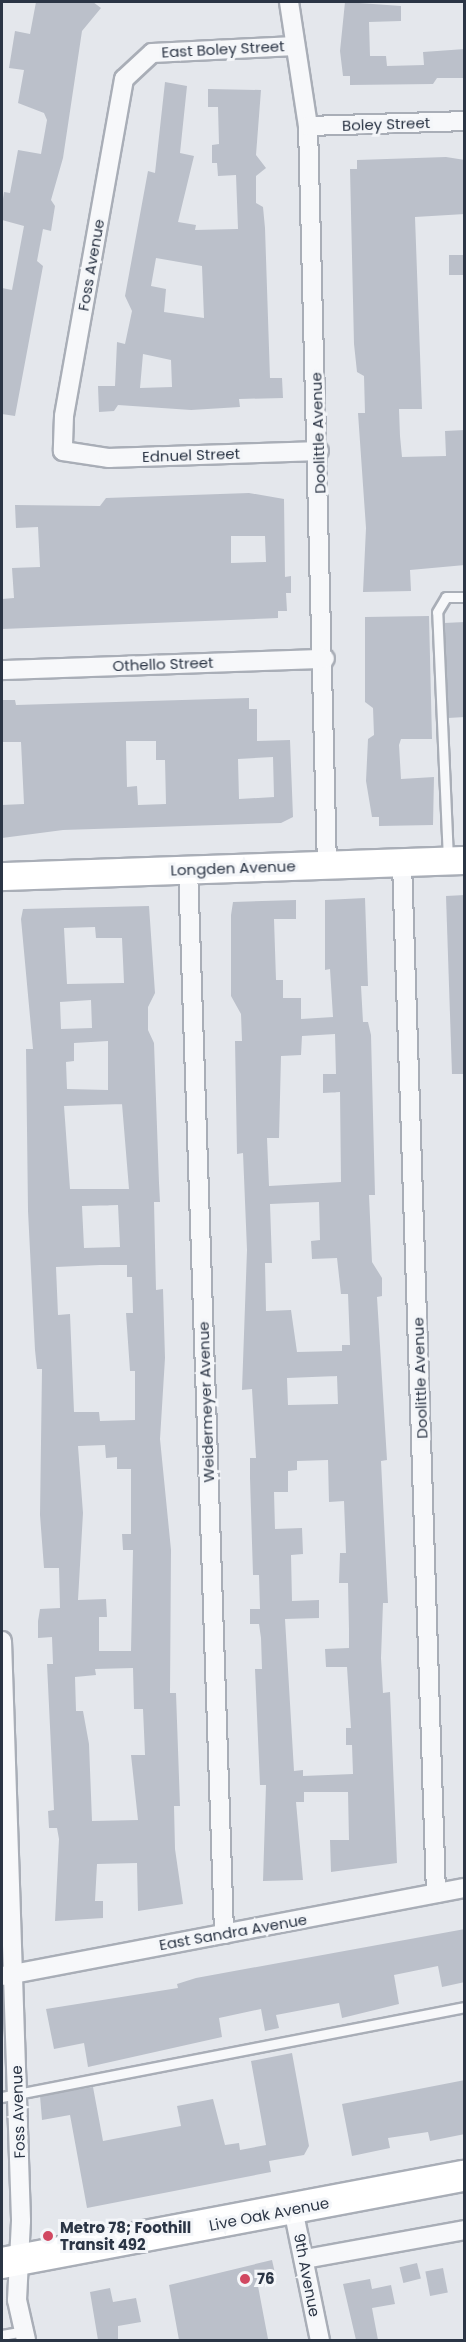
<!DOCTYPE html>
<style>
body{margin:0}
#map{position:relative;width:466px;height:2342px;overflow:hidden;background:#e4e7ec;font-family:Poppins,sans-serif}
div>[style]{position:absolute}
.building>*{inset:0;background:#bbc0ca;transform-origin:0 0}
.roads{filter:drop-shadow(2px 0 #a9aeb7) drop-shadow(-2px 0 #a9aeb7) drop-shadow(0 2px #a9aeb7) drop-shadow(0 -2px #a9aeb7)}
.lane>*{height:9px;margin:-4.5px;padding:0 4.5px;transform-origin:4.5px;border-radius:4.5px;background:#f7f8fa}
.street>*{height:18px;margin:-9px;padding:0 9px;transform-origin:9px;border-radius:9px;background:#f7f8fa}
.secondary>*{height:27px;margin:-13.5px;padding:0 13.5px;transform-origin:13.5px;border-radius:13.5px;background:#fff}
.primary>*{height:30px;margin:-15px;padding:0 15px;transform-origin:15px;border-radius:15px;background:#fff}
.dots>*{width:16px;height:16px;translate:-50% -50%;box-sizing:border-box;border:3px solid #f4f6f9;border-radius:50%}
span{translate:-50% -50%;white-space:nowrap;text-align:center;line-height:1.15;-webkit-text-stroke:6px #f4f6f9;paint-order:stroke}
.street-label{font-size:15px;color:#2b3545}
.poi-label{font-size:15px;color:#2b3545;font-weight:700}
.left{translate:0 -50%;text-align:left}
.frame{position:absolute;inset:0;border:3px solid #2b3545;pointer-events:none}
</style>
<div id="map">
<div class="building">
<i style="clip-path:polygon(36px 2px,93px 2px,101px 8px,82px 31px,63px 158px,51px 200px,55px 206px,51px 231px,43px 229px,37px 261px,43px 266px,15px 416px,2px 414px,2px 288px,12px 290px,24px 226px,2px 220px,2px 206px,4px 192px,10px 193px,18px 150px,41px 154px,47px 120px,44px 113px,18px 103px,24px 70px,9px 68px,15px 31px,30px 34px)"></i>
<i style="clip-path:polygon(345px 2px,401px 6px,401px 21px,369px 22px,370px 56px,386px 56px,387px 66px,424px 65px,423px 52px,465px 49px,465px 78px,437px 78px,433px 84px,350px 85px,350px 76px,343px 76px,340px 51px)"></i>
<i style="clip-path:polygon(evenodd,165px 82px,187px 86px,180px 153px,194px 156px,178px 222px,196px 225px,195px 230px,238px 229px,236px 175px,218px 176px,217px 163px,212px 163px,212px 145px,219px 144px,218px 107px,208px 107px,208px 89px,261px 90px,256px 155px,266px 168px,256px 176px,256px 203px,263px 207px,265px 228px,270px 378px,282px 378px,283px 398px,239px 399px,240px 407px,191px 410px,118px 405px,114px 411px,99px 412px,98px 386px,115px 386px,117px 342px,125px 344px,132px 311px,125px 296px,148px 171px,155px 173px,165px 82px,156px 258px,202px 266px,204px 318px,164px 312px,166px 289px,151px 286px,156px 258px,165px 82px,143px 354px,171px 360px,172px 387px,140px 388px,143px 354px)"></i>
<i style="clip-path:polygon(446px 157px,465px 160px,465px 214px,415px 217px,422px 409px,399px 409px,400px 436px,402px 457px,446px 456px,445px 431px,465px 430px,465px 565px,410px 570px,411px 591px,363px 592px,366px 528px,358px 413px,365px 413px,364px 376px,357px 372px,354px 344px,350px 169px,357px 169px,357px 160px)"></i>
<i style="left:449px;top:255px;width:16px;height:20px"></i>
<i style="clip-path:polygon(evenodd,249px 493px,284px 499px,285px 577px,291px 576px,291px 593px,286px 593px,287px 611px,278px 611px,278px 618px,2px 629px,2px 599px,14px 598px,12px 568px,40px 567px,38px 527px,16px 528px,15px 505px,100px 506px,106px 498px,249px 493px,231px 536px,265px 536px,266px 562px,231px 563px,231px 536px)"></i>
<i style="clip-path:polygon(429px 616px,432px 739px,401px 739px,399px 745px,401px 779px,434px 777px,433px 825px,379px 826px,379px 817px,372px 817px,366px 781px,368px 739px,374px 735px,373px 708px,365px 702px,365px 617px)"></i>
<i style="clip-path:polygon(465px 622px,465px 717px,448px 718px,444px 623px)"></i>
<i style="clip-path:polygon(evenodd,249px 698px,249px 709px,257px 709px,257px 741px,290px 740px,293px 817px,281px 823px,63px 830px,2px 838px,2px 805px,24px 804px,21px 742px,2px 742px,2px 700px,15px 700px,16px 705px,249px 698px,126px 741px,156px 741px,156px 760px,165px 760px,166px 804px,138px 805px,137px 786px,127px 787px,126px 741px,249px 698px,273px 757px,274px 797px,239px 799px,238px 759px,273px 757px)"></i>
<i style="clip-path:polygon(465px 895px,465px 1074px,452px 1074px,446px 896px)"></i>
<i style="clip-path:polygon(evenodd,365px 898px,368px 986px,361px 986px,363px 1022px,368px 1022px,371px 1035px,375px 1195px,369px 1195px,372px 1262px,382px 1278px,382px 1296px,377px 1297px,387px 1460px,381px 1461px,388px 1603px,383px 1603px,381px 1658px,383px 1693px,390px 1692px,397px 1863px,331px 1872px,330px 1840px,349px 1840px,348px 1792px,304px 1792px,304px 1802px,296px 1802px,303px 1880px,263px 1881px,266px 1785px,260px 1785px,255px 1669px,262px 1669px,261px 1638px,259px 1624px,250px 1624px,250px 1609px,260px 1609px,259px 1575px,253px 1575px,250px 1478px,250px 1458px,256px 1458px,252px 1389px,242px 1390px,247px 1250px,243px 1153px,237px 1154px,235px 1041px,242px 1041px,241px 1014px,231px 996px,231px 915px,233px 902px,296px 900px,296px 919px,274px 919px,276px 980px,283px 980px,283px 998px,301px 998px,301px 1019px,333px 1017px,330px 969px,325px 970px,325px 900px,365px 898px,335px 1034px,336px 1074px,323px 1074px,323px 1093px,340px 1092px,341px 1182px,269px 1186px,267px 1138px,279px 1138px,281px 1056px,301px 1055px,302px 1036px,335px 1034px,365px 898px,319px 1202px,320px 1240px,311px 1241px,312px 1259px,337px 1258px,341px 1294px,348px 1294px,350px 1345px,342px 1345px,342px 1351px,297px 1352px,291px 1310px,266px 1311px,265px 1263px,272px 1263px,270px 1204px,319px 1202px,365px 898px,337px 1376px,338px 1404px,288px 1405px,287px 1378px,337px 1376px,365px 898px,328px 1460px,329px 1502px,344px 1501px,346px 1553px,340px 1553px,339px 1583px,348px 1583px,349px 1630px,349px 1648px,325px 1649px,326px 1667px,347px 1667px,351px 1728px,346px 1728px,346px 1745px,352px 1745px,353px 1774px,303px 1776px,303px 1770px,294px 1771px,285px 1619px,319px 1618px,319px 1600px,292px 1601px,291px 1555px,303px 1554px,302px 1528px,275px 1529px,274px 1492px,288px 1492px,288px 1471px,297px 1470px,297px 1461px,328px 1460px)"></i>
<i style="clip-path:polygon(evenodd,149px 906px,155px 993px,148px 1007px,148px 1030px,154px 1043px,159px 1183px,160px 1202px,154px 1202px,156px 1290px,163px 1289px,165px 1358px,160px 1439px,171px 1550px,170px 1693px,176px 1693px,180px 1806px,174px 1806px,175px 1849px,183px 1904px,138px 1911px,137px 1863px,97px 1864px,95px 1901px,103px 1901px,103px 1918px,55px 1921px,59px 1839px,57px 1828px,49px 1828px,48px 1811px,54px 1810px,47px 1664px,53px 1664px,52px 1637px,38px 1638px,38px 1621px,40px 1609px,60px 1608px,59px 1568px,44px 1568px,40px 1515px,42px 1369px,37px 1369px,35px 1350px,28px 1211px,26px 1049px,33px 1049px,21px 919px,23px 909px,149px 906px,95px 927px,96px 938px,122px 938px,124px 983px,67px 984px,64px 928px,95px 927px,149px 906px,91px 1000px,92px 1028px,61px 1029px,60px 1002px,91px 1000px,149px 906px,108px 1041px,108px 1090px,67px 1089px,66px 1062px,74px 1061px,74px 1043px,108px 1041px,149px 906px,122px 1104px,129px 1189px,70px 1189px,64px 1106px,122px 1104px,149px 906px,118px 1205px,120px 1247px,84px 1248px,82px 1206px,118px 1205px,149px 906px,100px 1265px,127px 1265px,127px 1277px,132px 1277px,133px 1313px,126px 1313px,130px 1371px,135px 1371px,135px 1420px,100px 1421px,99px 1412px,74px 1412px,70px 1314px,58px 1315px,56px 1267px,100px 1265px,149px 906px,105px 1445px,106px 1458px,117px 1457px,117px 1469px,131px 1469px,131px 1534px,122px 1534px,123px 1550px,133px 1550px,131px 1651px,99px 1651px,99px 1617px,107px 1617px,106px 1599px,78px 1600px,83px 1513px,78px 1446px,105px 1445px,149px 906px,133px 1668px,134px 1709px,143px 1709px,145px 1755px,131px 1755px,138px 1820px,92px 1821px,89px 1744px,83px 1711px,76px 1711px,75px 1677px,96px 1675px,95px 1669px,133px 1668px)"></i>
<i style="clip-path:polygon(465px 1929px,465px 1982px,442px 1987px,438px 1966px,394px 1975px,399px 2004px,342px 2018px,339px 2003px,276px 2015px,279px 2028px,265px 2031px,261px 2009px,219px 2018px,222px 2037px,88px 2067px,84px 2043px,54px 2049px,46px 2009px,178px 1988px,177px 1984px,196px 1978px)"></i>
<i style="clip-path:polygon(292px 2053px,309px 2146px,304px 2155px,269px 2161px,271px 2172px,87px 2208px,70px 2115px,42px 2120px,40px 2096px,93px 2087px,103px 2141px,181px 2126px,177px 2106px,213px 2099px,225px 2145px,239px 2143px,240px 2150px,266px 2145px,251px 2061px)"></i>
<i style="clip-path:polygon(465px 2080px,465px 2134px,430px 2141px,428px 2132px,388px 2138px,390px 2148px,352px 2156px,342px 2104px)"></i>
<i style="clip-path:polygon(272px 2260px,277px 2282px,258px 2286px,268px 2339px,179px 2340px,169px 2285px)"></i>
<i style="left:417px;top:2263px;width:16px;height:18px;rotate:76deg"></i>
<i style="left:443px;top:2268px;width:25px;height:18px;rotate:79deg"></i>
<i style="clip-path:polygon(370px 2279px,372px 2289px,391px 2285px,395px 2304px,372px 2308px,378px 2340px,356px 2340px,343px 2284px)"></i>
<i style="clip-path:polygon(110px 2288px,113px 2302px,136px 2298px,141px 2322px,118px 2326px,118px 2340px,98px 2340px,90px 2292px)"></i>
</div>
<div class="roads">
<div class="lane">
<i style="left:448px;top:859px;width:247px;rotate:-92.5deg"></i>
<i style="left:437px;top:612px;width:17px;rotate:-59deg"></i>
<i style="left:446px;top:597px;width:18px"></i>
<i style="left:2px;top:2097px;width:471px;rotate:-11deg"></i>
<i style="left:2px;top:2335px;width:22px;rotate:-10deg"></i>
</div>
<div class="street">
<i style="left:289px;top:2px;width:125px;rotate:81.3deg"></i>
<i style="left:308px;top:126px;width:739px;rotate:88.53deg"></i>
<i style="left:295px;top:46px;width:143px;rotate:177.2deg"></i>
<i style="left:152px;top:53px;width:38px;rotate:137deg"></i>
<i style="left:124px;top:79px;width:342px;rotate:100.1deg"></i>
<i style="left:64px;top:416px;width:35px;rotate:92deg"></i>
<i style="left:63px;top:451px;width:47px;rotate:8.7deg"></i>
<i style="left:109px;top:458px;width:210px;rotate:-1.9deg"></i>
<i style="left:308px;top:126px;width:156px;rotate:-1.8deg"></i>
<i style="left:2px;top:670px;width:323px;rotate:-2deg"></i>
<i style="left:402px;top:863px;width:1031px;rotate:88.11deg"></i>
<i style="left:188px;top:869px;width:1066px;rotate:88.06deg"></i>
<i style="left:2px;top:1641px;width:580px;rotate:88.12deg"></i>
<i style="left:21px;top:2221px;width:79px;rotate:92.9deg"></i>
<i style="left:17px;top:2300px;width:41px;rotate:77.3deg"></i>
<i style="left:3px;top:1976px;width:469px;rotate:-10.8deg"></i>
<i style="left:293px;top:2209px;width:134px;rotate:78.4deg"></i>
<i style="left:305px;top:2259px;width:162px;rotate:-10.3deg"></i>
</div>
<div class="secondary">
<i style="left:2px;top:876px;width:462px;rotate:-2deg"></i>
</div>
<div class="primary">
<i style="left:2px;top:2263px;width:470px;rotate:-10.7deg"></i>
</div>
</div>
<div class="dots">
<i style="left:48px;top:2236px;background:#d14861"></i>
<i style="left:245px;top:2279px;background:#d14861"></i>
</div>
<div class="street-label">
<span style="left:223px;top:49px;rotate:-3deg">East Boley Street</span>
<span style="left:386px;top:124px;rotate:-2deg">Boley Street</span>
<span style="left:91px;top:265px;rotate:-80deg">Foss Avenue</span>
<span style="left:318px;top:433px;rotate:-92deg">Doolittle Avenue</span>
<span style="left:191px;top:455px;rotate:-2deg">Ednuel Street</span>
<span style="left:163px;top:664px;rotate:-2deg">Othello Street</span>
<span style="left:233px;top:868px;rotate:-2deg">Longden Avenue</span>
<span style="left:420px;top:1378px;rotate:-92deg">Doolittle Avenue</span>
<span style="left:206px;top:1402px;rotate:-92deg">Weidermeyer Avenue</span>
<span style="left:233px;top:1932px;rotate:-10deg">East Sandra Avenue</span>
<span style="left:18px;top:2112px;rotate:-92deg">Foss Avenue</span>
<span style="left:269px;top:2214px;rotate:-11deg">Live Oak Avenue</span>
<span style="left:307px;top:2275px;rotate:79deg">9th Avenue</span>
</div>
<div class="poi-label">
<span class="left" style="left:60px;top:2236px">Metro 78; Foothill<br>Transit 492</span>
<span class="left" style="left:257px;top:2279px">76</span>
</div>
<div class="frame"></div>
</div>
